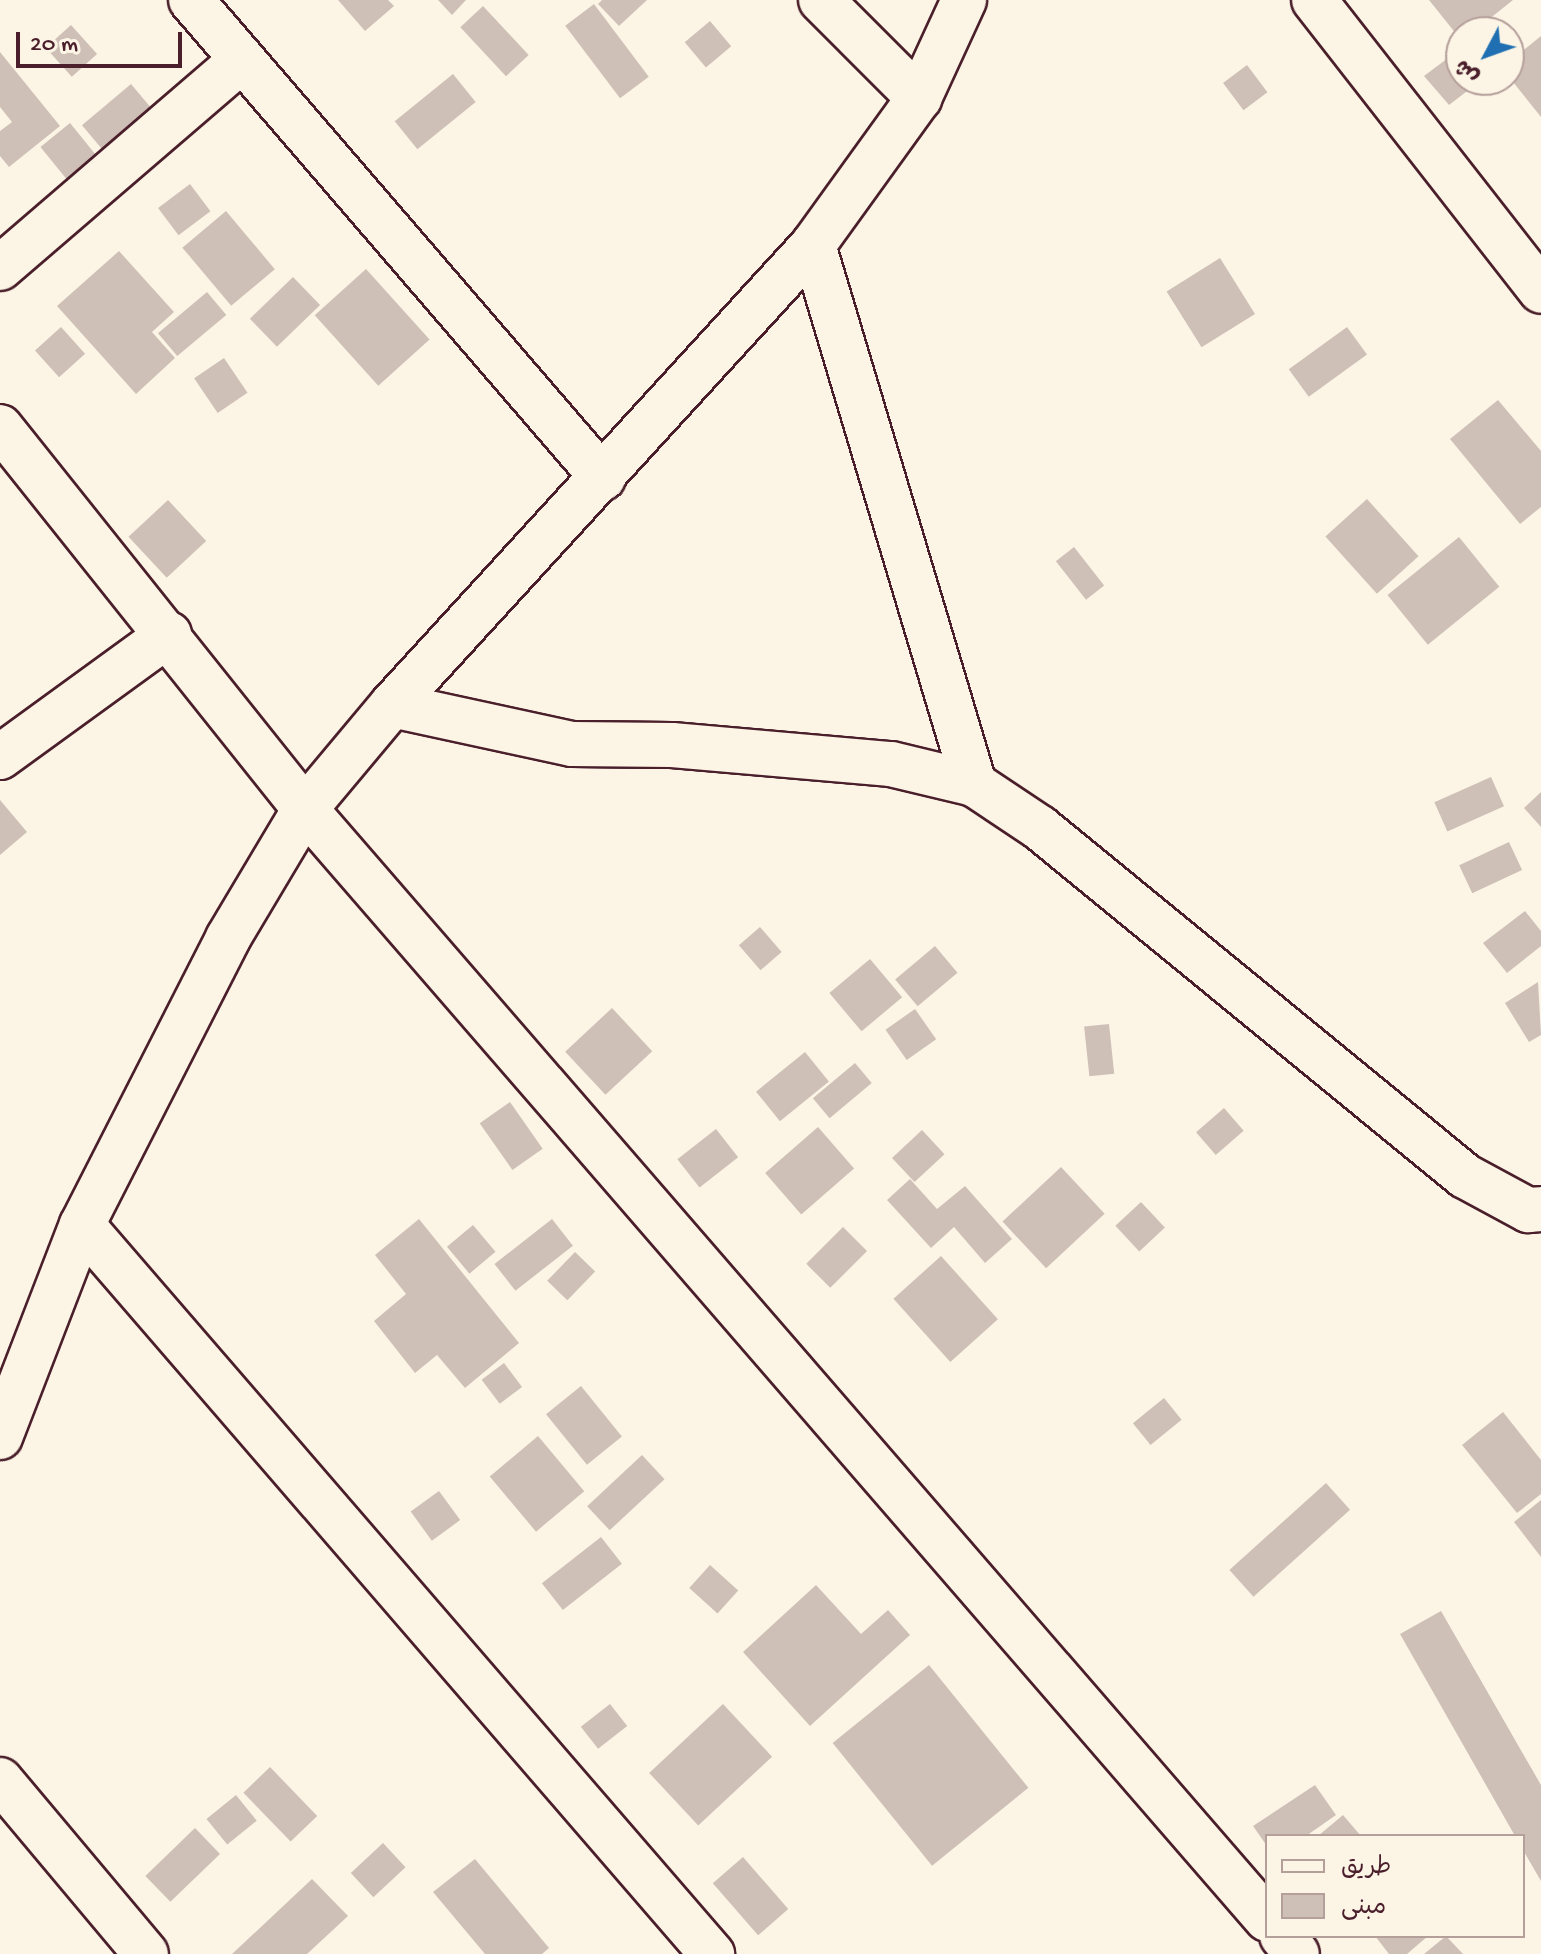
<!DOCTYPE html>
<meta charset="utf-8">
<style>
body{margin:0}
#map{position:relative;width:1541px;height:1954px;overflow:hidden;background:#fcf5e5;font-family:"Gochi Hand","Playpen Sans Arabic",sans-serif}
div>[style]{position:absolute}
.building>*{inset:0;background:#cfc0b7;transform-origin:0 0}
.roads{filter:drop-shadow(2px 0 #4a1f2b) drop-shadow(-2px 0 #4a1f2b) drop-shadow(0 2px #4a1f2b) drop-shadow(0 -2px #4a1f2b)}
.minor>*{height:44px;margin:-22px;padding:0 22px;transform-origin:22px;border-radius:22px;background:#fcf5e5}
span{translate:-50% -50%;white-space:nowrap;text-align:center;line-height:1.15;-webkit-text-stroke:7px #fcf5e5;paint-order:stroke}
.legend{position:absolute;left:1265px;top:1834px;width:260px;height:104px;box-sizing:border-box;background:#fcf5e5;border:2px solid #b59f9b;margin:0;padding:10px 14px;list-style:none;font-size:24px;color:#4a1f2b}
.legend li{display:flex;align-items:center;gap:16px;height:40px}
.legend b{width:40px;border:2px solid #b59f9b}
.north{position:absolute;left:1445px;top:16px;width:80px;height:80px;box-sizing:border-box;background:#fcf5e5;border:2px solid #b59f9b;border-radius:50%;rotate:229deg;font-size:22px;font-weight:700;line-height:32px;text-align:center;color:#4a1f2b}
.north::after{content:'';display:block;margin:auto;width:28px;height:36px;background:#1f6fb2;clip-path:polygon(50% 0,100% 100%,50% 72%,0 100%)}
.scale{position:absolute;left:16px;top:32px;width:166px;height:36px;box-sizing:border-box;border:4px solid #4a1f2b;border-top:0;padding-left:10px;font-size:24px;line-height:28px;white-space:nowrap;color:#4a1f2b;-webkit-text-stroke:6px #fcf5e5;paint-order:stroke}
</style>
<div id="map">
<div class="building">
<i style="clip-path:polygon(338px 0,388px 0,394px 6px,365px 31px)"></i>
<i style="clip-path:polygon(438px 0,466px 0,452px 15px)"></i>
<i style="clip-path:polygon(602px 0,647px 0,619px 26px,598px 4px)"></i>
<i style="clip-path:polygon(1429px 0,1513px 0,1473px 32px,1461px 32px,1461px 40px)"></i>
<i style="left:594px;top:4px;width:91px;height:36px;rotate:53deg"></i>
<i style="left:483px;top:6px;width:67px;height:31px;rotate:47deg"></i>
<i style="left:710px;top:21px;width:33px;height:33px;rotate:50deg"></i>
<i style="left:71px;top:25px;width:39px;height:34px;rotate:48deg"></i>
<i style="clip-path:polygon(1541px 36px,1541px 117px,1509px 77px,1509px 62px)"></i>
<i style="clip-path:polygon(0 52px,60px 126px,9px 167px,0 156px,0 131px,12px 122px,0 107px)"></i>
<i style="clip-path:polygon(1452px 55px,1461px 80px,1475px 85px,1449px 105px,1424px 76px)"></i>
<i style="left:1247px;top:65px;width:34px;height:30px;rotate:53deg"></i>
<i style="left:453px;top:74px;width:36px;height:75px;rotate:51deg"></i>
<i style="left:131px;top:84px;width:77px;height:64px;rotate:50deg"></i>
<i style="left:70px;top:123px;width:58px;height:38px;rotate:51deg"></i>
<i style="left:190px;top:184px;width:34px;height:40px;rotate:53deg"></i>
<i style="left:226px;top:211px;width:76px;height:57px;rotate:50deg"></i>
<i style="clip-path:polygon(119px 251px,174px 312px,152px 332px,175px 358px,136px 394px,57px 306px)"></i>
<i style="left:1220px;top:258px;width:66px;height:63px;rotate:58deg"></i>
<i style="left:366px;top:269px;width:95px;height:69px;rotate:48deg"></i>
<i style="left:293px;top:277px;width:39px;height:60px;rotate:46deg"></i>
<i style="left:207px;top:292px;width:30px;height:64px;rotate:50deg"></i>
<i style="left:61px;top:327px;width:36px;height:35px;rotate:48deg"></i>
<i style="left:1347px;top:327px;width:34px;height:72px;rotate:54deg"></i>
<i style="left:224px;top:358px;width:42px;height:36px;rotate:56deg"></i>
<i style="clip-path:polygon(1498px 400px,1541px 451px,1541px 507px,1520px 524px,1450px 439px)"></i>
<i style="left:1367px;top:499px;width:77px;height:56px;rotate:48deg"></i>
<i style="left:168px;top:500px;width:56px;height:54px;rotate:47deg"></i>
<i style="left:1459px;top:537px;width:64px;height:92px;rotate:51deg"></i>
<i style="left:1074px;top:547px;width:49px;height:23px;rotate:52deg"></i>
<i style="left:1491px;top:777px;width:32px;height:62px;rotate:66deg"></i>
<i style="clip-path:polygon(1541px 792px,1541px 827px,1524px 808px)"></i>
<i style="clip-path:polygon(0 800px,27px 832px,0 855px)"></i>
<i style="left:1509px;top:842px;width:31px;height:55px;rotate:65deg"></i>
<i style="clip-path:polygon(1525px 911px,1541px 931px,1541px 946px,1507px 973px,1483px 943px)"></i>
<i style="left:760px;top:927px;width:33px;height:28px;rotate:49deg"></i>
<i style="left:935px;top:946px;width:35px;height:52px;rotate:50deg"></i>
<i style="left:870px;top:959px;width:50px;height:53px;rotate:50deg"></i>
<i style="clip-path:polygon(1538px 982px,1541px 1035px,1529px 1042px,1505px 1003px)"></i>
<i style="left:612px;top:1008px;width:59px;height:64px;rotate:47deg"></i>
<i style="left:915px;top:1009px;width:37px;height:36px;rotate:55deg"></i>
<i style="left:1109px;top:1024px;width:50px;height:25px;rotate:84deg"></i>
<i style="left:805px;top:1052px;width:38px;height:63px;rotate:51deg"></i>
<i style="left:855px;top:1063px;width:26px;height:55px;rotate:50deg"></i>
<i style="left:510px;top:1102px;width:57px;height:37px;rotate:55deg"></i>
<i style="left:1224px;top:1108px;width:30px;height:37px;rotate:49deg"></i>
<i style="left:818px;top:1127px;width:55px;height:70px;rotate:49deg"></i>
<i style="left:716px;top:1129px;width:36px;height:49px;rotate:52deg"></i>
<i style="left:922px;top:1130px;width:33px;height:41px;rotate:47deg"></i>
<i style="left:1061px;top:1167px;width:64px;height:80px;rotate:47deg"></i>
<i style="clip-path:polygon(910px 1179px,937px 1209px,965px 1186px,1012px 1239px,985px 1263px,954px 1227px,931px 1248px,887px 1200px)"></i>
<i style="left:1141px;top:1202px;width:35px;height:35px;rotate:47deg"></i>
<i style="clip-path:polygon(419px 1219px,519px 1343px,465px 1388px,437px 1355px,415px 1373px,374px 1321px,406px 1294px,375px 1255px)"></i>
<i style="left:552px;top:1219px;width:34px;height:73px;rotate:52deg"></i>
<i style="left:473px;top:1225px;width:35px;height:34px;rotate:50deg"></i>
<i style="left:843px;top:1227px;width:34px;height:52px;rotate:45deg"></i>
<i style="left:575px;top:1252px;width:28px;height:40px;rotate:44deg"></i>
<i style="left:941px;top:1256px;width:85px;height:64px;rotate:48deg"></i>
<i style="left:504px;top:1363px;width:30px;height:28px;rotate:53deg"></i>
<i style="left:581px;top:1386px;width:65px;height:45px;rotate:51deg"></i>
<i style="left:1164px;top:1398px;width:28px;height:40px;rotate:51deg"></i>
<i style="clip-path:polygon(1503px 1412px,1541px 1460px,1541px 1494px,1517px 1513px,1462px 1445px)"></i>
<i style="left:538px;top:1436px;width:72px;height:63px;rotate:50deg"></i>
<i style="left:642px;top:1455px;width:33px;height:75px;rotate:47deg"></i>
<i style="left:1326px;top:1483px;width:36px;height:130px;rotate:48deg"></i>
<i style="left:439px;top:1491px;width:36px;height:35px;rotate:54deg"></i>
<i style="clip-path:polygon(1541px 1500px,1541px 1557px,1514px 1522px)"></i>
<i style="left:601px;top:1537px;width:34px;height:75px;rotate:52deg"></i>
<i style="left:710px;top:1565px;width:38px;height:31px;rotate:42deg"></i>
<i style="clip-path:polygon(816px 1585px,861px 1634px,888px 1610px,910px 1635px,810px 1726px,743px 1652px)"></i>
<i style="clip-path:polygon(1441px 1611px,1541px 1785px,1541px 1881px,1523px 1850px,1523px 1836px,1515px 1836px,1400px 1634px)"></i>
<i style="left:929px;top:1665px;width:158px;height:124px;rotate:51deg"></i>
<i style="left:610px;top:1704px;width:28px;height:37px;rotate:52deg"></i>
<i style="left:723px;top:1704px;width:72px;height:101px;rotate:47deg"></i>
<i style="left:270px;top:1767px;width:68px;height:37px;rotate:46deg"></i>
<i style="clip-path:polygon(1315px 1785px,1336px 1815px,1306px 1836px,1267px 1836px,1267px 1846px,1253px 1826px)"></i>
<i style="left:236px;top:1795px;width:33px;height:38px;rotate:51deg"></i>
<i style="clip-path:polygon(1343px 1815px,1361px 1836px,1318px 1836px)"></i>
<i style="left:195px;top:1828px;width:36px;height:69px;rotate:46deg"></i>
<i style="left:383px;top:1843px;width:33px;height:44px;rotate:47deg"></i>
<i style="left:743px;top:1857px;width:69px;height:40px;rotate:49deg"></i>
<i style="clip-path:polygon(475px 1859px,549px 1948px,542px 1954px,485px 1954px,433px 1892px)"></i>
<i style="clip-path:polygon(312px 1879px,348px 1916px,307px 1954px,232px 1954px)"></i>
<i style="clip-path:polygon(1375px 1936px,1428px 1936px,1407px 1954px,1389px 1954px)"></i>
<i style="clip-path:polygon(1446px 1936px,1463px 1954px,1424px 1954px)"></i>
</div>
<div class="roads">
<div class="minor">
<i style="left:191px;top:0;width:631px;rotate:49.24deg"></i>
<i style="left:821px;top:0;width:139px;rotate:45deg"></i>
<i style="left:1314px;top:0;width:369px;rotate:52deg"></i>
<i style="left:813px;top:245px;width:563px;rotate:73.37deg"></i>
<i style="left:0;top:268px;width:318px;rotate:-40.7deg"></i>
<i style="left:0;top:427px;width:489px;rotate:51.4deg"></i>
<i style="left:305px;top:809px;width:1469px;rotate:49.09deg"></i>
<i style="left:392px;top:705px;width:184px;rotate:12.2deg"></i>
<i style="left:572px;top:744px;width:100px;rotate:0.6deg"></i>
<i style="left:672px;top:745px;width:220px;rotate:5deg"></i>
<i style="left:891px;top:764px;width:85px;rotate:13.5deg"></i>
<i style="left:974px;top:784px;width:79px;rotate:33.7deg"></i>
<i style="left:1040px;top:828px;width:549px;rotate:39.31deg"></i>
<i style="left:1465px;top:1176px;width:72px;rotate:28.4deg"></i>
<i style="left:1528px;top:1210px;width:13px;rotate:-4deg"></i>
<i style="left:0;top:757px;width:209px;rotate:-36deg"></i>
<i style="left:82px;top:1225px;width:964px;rotate:49.17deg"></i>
<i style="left:0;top:1437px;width:227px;rotate:-68.9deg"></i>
<i style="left:82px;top:1225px;width:322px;rotate:-63deg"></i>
<i style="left:228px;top:938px;width:150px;rotate:-59.2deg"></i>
<i style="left:305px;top:809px;width:136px;rotate:-50.1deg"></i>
<i style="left:392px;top:705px;width:624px;rotate:-47.53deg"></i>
<i style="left:813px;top:245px;width:181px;rotate:-54.2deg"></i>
<i style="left:919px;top:98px;width:108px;rotate:-65.3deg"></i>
<i style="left:0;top:1780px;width:227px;rotate:50deg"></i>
<i style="left:1282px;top:1936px;width:23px;rotate:50deg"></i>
</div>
</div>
<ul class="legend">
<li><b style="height:10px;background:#fcf5e5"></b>طريق</li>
<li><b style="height:22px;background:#cfc0b7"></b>مبنى</li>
</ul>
<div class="north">ش</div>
<div class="scale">20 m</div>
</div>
